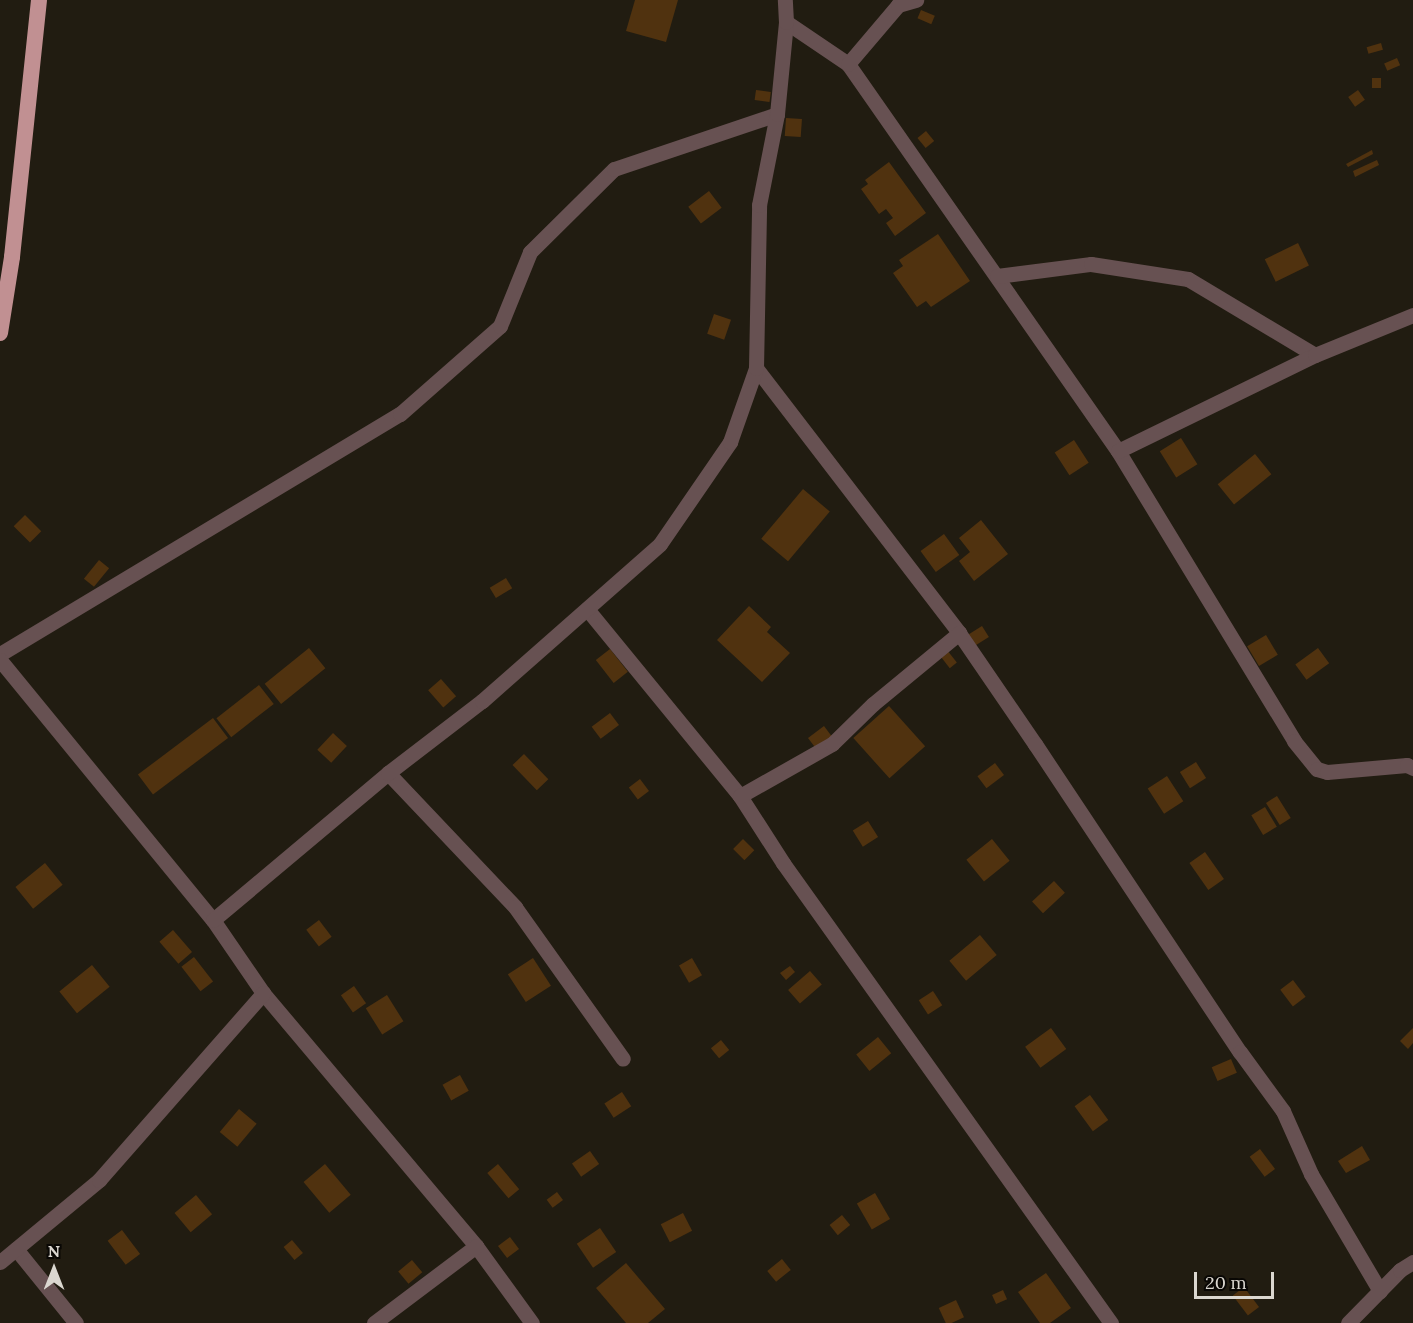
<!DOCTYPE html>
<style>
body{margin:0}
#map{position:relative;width:1413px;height:1323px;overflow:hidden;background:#211c11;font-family:Lora,serif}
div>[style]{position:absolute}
.building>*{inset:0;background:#50320f;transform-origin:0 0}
.minor>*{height:15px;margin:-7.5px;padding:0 7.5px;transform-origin:7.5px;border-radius:7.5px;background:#675152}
.trunk>*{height:16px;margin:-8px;padding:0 8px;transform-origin:8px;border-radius:8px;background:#c19092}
span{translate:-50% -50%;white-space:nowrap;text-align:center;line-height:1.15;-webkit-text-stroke:4.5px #090704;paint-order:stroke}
.north{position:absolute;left:24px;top:1239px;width:60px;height:60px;-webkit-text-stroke:4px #090704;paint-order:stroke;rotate:0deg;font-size:16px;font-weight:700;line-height:24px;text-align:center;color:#dbd7d0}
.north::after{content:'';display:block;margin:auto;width:21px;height:27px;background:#dbd7d0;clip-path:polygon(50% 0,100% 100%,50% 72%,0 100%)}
.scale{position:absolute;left:1194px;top:1272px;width:80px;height:27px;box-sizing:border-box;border:3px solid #dbd7d0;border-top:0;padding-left:8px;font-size:18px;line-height:21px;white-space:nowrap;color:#dbd7d0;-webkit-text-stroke:4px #090704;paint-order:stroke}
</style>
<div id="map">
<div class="building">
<i style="clip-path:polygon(635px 0,678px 0,666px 42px,626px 31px)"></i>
<i style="left:921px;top:10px;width:15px;height:9px;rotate:23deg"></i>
<i style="left:1381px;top:43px;width:7px;height:15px;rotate:74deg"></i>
<i style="left:1397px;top:58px;width:8px;height:14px;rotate:67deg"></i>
<i style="left:1372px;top:78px;width:9px;height:10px"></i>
<i style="left:756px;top:90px;width:15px;height:10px;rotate:8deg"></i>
<i style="left:1358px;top:90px;width:12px;height:12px;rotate:55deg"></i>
<i style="left:786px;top:118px;width:16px;height:18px;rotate:4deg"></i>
<i style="left:926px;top:131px;width:13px;height:11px;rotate:51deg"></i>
<i style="clip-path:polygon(1372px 150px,1373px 154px,1348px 167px,1346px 164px)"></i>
<i style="clip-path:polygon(1377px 160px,1379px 165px,1355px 177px,1353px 171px)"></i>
<i style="clip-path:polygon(889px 162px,926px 213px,895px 236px,886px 223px,893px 218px,886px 209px,879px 214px,861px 189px,868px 184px,865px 180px)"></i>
<i style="left:709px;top:191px;width:21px;height:26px;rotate:53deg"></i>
<i style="clip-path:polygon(938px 234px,970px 281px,931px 307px,926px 301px,917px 307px,893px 273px,903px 266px,899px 260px)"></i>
<i style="left:1298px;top:243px;width:25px;height:37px;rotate:64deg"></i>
<i style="left:714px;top:314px;width:18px;height:21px;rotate:19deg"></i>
<i style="left:1181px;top:438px;width:31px;height:25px;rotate:58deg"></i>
<i style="left:1074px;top:440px;width:27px;height:23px;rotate:57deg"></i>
<i style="left:1255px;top:454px;width:26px;height:48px;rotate:51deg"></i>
<i style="left:803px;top:489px;width:35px;height:65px;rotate:40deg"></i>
<i style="left:25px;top:515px;width:23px;height:16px;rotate:45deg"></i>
<i style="clip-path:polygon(981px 520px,1008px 554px,974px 581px,959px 561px,970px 552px,959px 538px)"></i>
<i style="left:944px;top:534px;width:26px;height:29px;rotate:54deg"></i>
<i style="left:99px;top:560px;width:13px;height:24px;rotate:39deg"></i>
<i style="left:506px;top:578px;width:12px;height:19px;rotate:59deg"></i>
<i style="clip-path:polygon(749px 606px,771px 627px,767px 632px,790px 653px,762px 682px,717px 640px)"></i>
<i style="left:982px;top:626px;width:13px;height:16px;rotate:58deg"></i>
<i style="left:1266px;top:635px;width:23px;height:22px;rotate:59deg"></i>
<i style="left:309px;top:648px;width:26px;height:57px;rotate:51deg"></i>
<i style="left:1318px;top:648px;width:19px;height:28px;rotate:54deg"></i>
<i style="left:610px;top:649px;width:29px;height:18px;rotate:52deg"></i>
<i style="left:947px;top:650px;width:16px;height:9px;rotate:52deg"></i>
<i style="left:441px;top:679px;width:23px;height:17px;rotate:49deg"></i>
<i style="left:259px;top:685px;width:24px;height:54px;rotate:52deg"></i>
<i style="left:889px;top:706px;width:54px;height:48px;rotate:48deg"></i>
<i style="left:610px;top:713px;width:15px;height:23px;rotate:53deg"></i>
<i style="left:213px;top:718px;width:25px;height:94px;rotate:53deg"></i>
<i style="left:824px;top:726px;width:15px;height:20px;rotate:53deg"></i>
<i style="left:333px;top:733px;width:19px;height:23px;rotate:43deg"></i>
<i style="left:524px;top:754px;width:35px;height:16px;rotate:46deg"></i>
<i style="left:1196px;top:762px;width:19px;height:19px;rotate:58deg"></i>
<i style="left:995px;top:763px;width:15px;height:22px;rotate:53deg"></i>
<i style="left:1167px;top:776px;width:30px;height:23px;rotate:57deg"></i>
<i style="left:640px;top:779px;width:15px;height:14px;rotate:53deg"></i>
<i style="left:1277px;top:796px;width:26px;height:13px;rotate:58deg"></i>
<i style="left:1265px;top:807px;width:23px;height:16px;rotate:59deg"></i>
<i style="left:868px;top:821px;width:19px;height:18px;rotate:58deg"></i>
<i style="left:743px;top:839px;width:16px;height:14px;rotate:45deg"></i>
<i style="left:992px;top:839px;width:28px;height:33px;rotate:51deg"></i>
<i style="left:1205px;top:852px;width:33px;height:19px;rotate:55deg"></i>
<i style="left:45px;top:863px;width:28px;height:38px;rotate:51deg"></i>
<i style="left:1054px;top:881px;width:16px;height:30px;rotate:47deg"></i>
<i style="left:319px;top:920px;width:21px;height:16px;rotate:53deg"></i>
<i style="left:173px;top:930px;width:29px;height:18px;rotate:49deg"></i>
<i style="left:980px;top:935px;width:26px;height:40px;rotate:50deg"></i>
<i style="left:194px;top:957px;width:31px;height:16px;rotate:52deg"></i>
<i style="left:533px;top:958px;width:33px;height:30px;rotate:57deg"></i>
<i style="left:692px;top:958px;width:20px;height:15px;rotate:60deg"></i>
<i style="left:92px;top:965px;width:28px;height:42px;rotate:51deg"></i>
<i style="clip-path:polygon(790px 966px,795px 972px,786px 980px,780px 973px)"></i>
<i style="left:810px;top:971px;width:18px;height:29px;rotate:49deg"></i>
<i style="left:1293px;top:980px;width:21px;height:16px;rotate:53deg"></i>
<i style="left:354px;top:986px;width:21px;height:16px;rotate:55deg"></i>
<i style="left:933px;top:991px;width:17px;height:17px;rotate:57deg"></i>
<i style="left:387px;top:995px;width:31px;height:25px;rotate:58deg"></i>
<i style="left:1051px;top:1028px;width:26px;height:32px;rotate:54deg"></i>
<i style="clip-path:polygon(1413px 1028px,1413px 1043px,1408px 1049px,1400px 1041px)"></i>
<i style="left:878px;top:1037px;width:21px;height:28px;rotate:51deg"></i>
<i style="left:721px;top:1040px;width:13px;height:13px;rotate:51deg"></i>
<i style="left:1231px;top:1059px;width:15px;height:21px;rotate:67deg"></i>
<i style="left:460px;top:1075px;width:18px;height:20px;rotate:61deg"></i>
<i style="left:622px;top:1092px;width:17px;height:21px;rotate:57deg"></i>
<i style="left:1090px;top:1095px;width:31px;height:19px;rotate:54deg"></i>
<i style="left:239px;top:1109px;width:23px;height:30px;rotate:40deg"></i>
<i style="clip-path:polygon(1362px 1146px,1370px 1160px,1346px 1173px,1338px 1161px)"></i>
<i style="left:1260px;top:1149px;width:25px;height:13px;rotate:53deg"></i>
<i style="left:590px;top:1151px;width:16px;height:22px;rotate:55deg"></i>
<i style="left:325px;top:1164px;width:40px;height:28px;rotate:50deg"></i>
<i style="left:498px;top:1164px;width:33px;height:14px;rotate:50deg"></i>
<i style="left:557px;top:1192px;width:10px;height:13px;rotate:53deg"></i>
<i style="left:875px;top:1193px;width:30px;height:21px;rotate:60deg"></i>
<i style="left:196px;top:1195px;width:25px;height:28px;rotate:50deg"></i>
<i style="left:683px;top:1213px;width:20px;height:25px;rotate:63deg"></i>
<i style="left:842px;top:1215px;width:13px;height:16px;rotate:51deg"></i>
<i style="left:600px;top:1228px;width:29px;height:28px;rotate:56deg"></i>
<i style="left:122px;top:1230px;width:30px;height:18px;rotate:53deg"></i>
<i style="left:510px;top:1237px;width:15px;height:15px;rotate:53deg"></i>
<i style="left:292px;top:1240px;width:17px;height:11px;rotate:50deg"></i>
<i style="left:782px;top:1259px;width:14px;height:19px;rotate:51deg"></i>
<i style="left:412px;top:1260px;width:16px;height:18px;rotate:50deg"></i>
<i style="clip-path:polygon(626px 1263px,665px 1309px,648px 1323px,626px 1323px,596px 1288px)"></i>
<i style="clip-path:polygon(1046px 1273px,1071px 1308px,1050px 1323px,1040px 1323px,1018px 1292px)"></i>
<i style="left:1244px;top:1287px;width:25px;height:14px;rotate:53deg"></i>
<i style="left:1003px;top:1290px;width:10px;height:12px;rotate:66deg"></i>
<i style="left:956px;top:1300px;width:19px;height:19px;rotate:65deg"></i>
</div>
<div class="minor">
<i style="left:786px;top:22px;width:75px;rotate:34.1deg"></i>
<i style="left:848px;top:64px;width:472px;rotate:55.1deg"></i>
<i style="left:1118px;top:451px;width:339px;rotate:58.7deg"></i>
<i style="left:1294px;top:741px;width:36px;rotate:51deg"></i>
<i style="left:1317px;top:769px;width:10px;rotate:17deg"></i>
<i style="left:1327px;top:772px;width:80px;rotate:-5deg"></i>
<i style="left:1407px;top:765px;width:7px;rotate:27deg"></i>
<i style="left:848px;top:64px;width:77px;rotate:-49.7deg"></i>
<i style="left:898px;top:5px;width:19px;rotate:-16deg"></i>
<i style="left:997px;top:276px;width:95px;rotate:-7.3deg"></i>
<i style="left:1091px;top:264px;width:98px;rotate:8.8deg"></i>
<i style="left:1188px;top:279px;width:148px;rotate:30.9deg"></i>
<i style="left:756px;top:368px;width:334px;rotate:52.5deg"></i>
<i style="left:959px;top:633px;width:135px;rotate:55.6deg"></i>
<i style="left:1035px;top:744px;width:370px;rotate:56.4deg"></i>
<i style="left:1240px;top:1052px;width:73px;rotate:53.9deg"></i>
<i style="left:1283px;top:1111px;width:69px;rotate:66deg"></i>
<i style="left:1311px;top:1174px;width:136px;rotate:59.5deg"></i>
<i style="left:1118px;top:451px;width:219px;rotate:-26deg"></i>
<i style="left:1315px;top:355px;width:106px;rotate:-22.2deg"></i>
<i style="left:587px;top:609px;width:242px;rotate:50.7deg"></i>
<i style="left:740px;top:796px;width:80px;rotate:57.3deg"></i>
<i style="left:783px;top:863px;width:565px;rotate:54.51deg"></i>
<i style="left:0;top:654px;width:466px;rotate:-31deg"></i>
<i style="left:400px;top:414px;width:133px;rotate:-41.3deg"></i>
<i style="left:500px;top:326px;width:80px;rotate:-67.9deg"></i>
<i style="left:530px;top:252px;width:118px;rotate:-44.7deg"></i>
<i style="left:614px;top:169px;width:172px;rotate:-18.6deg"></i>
<i style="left:0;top:660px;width:336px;rotate:50.7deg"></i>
<i style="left:213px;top:920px;width:88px;rotate:55.6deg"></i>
<i style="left:263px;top:993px;width:331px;rotate:49.9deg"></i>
<i style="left:476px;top:1246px;width:95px;rotate:54deg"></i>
<i style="left:388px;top:773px;width:185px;rotate:46.5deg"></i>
<i style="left:515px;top:907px;width:186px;rotate:54.6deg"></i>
<i style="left:740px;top:796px;width:106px;rotate:-29.5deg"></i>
<i style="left:832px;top:744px;width:57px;rotate:-44.3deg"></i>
<i style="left:873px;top:704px;width:112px;rotate:-39.5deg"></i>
<i style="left:213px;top:920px;width:229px;rotate:-40deg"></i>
<i style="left:388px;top:773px;width:118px;rotate:-37.5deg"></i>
<i style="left:482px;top:701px;width:237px;rotate:-41.4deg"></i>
<i style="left:660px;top:544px;width:124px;rotate:-55.5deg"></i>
<i style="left:730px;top:442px;width:78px;rotate:-70.6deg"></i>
<i style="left:756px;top:368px;width:163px;rotate:-88.9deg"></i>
<i style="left:759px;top:205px;width:93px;rotate:-78.8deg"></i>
<i style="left:777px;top:114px;width:92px;rotate:-84.4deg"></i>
<i style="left:786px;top:22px;width:22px;rotate:-93deg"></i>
<i style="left:16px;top:1249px;width:95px;rotate:51deg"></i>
<i style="left:0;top:1262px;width:129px;rotate:-39.6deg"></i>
<i style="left:99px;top:1180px;width:249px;rotate:-48.7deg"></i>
<i style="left:374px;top:1323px;width:128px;rotate:-37deg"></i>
<i style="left:1348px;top:1323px;width:74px;rotate:-45.5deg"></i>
<i style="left:1400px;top:1270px;width:15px;rotate:-32deg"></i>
</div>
<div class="trunk">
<i style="left:0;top:333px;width:77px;rotate:-81deg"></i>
<i style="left:12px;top:257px;width:258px;rotate:-84deg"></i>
</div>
<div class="north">N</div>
<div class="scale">20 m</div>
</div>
